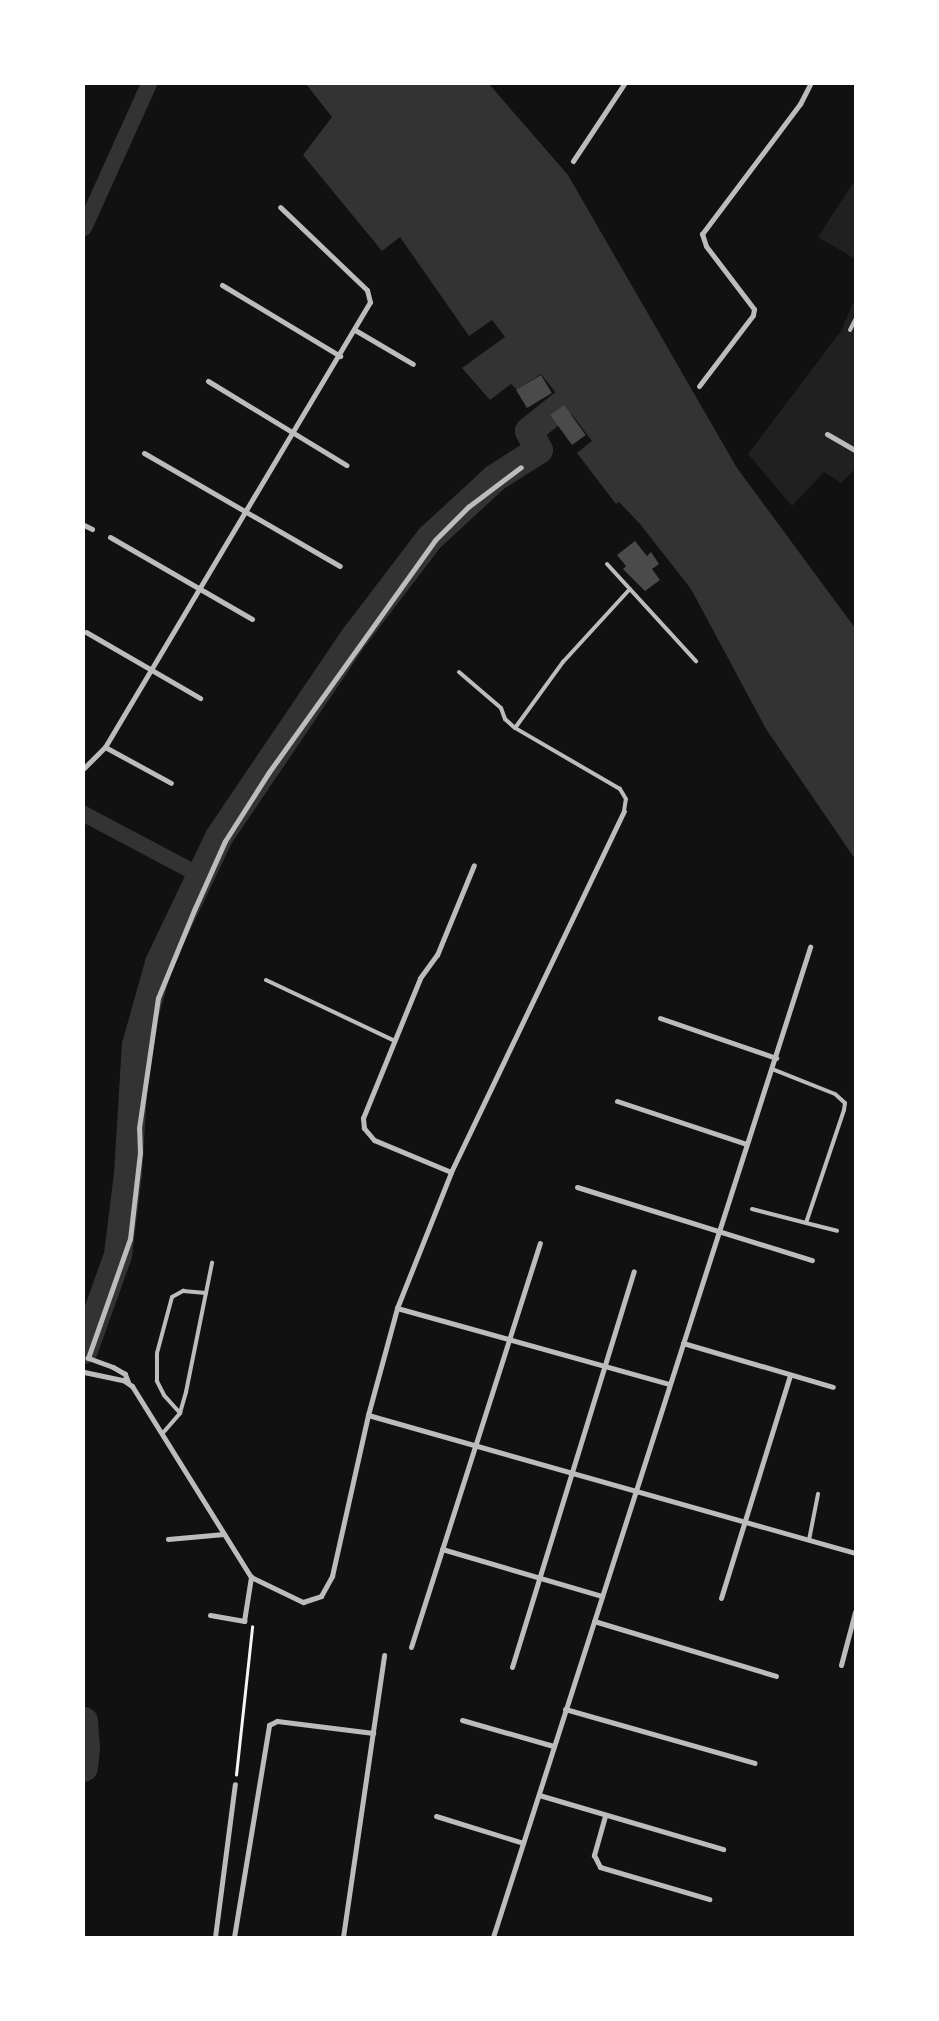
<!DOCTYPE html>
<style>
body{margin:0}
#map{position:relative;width:939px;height:2021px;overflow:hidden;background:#111;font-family:Overpass,sans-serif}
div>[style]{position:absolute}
.green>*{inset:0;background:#202020}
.water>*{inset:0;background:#333}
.canal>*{height:16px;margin:-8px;padding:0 8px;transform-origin:8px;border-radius:8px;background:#333}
.river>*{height:28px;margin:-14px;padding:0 14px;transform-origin:14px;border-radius:14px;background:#333}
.building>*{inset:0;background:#4a4a4a;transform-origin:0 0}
.path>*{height:2.5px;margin:-1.25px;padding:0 1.25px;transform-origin:1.25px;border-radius:1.25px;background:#f5f5f5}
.service>*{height:4px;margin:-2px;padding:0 2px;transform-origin:2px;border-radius:2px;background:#bcbcbc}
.minor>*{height:5px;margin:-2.5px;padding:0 2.5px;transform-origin:2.5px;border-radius:2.5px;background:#bcbcbc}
span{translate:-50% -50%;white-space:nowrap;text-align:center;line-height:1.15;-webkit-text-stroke:5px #fff;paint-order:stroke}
.frame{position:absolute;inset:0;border:85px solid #fff;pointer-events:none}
</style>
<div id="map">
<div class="green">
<i style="clip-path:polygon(855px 180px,855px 259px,818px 237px)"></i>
<i style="clip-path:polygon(855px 299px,855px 469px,841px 483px,824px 472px,792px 506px,748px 454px,841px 331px)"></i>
</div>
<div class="water">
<i style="clip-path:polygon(306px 84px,489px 84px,568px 175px,737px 468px,855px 628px,855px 859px,766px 729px,691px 589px,640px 524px,619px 502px,616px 504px,577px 453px,592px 441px,564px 404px,559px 408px,549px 397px,556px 393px,541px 374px,517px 390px,511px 384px,490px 400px,462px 368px,505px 337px,492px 320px,469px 336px,400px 237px,382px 251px,303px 155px,332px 117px)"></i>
</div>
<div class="canal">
<i style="left:84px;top:228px;width:158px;rotate:-65.7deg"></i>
<i style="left:84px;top:814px;width:132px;rotate:27.9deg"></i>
</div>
<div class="river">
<i style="left:84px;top:1350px;width:101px;rotate:-70.3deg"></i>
<i style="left:118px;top:1255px;width:82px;rotate:-83deg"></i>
<i style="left:128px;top:1174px;width:129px;rotate:-86.5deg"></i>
<i style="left:136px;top:1045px;width:85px;rotate:-74.3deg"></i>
<i style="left:159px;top:963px;width:140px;rotate:-64.5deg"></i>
<i style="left:219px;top:837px;width:244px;rotate:-55.9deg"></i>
<i style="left:356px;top:635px;width:122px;rotate:-52.7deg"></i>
<i style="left:430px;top:538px;width:88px;rotate:-42.7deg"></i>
<i style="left:495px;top:478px;width:52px;rotate:-32.5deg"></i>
<i style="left:539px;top:450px;width:21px;rotate:-118deg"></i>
<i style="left:529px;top:431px;width:74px;rotate:-38.4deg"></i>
<i style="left:84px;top:1721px;width:27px;rotate:86deg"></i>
<i style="left:86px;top:1748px;width:20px;rotate:96deg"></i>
</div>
<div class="building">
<i style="left:541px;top:375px;width:21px;height:29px;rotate:59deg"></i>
<i style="left:564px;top:405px;width:37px;height:17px;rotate:54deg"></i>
<i style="clip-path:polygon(635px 541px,647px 556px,651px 552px,659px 564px,652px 569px,660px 580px,645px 591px,623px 569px,626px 566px,617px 555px)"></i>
</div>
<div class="path">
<i style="left:236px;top:1775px;width:149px;rotate:-83.8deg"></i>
</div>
<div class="service">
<i style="left:850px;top:330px;width:11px;rotate:-63deg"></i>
<i style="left:607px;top:564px;width:132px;rotate:47.5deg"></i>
<i style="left:459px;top:672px;width:55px;rotate:40.6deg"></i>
<i style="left:501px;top:708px;width:12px;rotate:70deg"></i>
<i style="left:505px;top:719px;width:13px;rotate:42deg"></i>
<i style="left:624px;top:811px;width:12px;rotate:-81deg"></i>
<i style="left:626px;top:799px;width:12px;rotate:-121deg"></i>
<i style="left:620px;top:789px;width:121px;rotate:-149.8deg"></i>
<i style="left:515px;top:728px;width:82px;rotate:-54deg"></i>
<i style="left:563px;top:662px;width:99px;rotate:-47.5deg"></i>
<i style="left:266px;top:980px;width:140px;rotate:25.3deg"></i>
<i style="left:752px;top:1209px;width:56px;rotate:14.5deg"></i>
<i style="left:806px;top:1223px;width:119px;rotate:-71.4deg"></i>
<i style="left:844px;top:1110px;width:7px;rotate:-82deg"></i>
<i style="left:845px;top:1103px;width:13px;rotate:-138deg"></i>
<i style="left:835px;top:1094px;width:68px;rotate:-158.4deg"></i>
<i style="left:806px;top:1223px;width:32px;rotate:14deg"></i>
<i style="left:180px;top:1413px;width:24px;rotate:-132deg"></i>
<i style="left:164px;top:1395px;width:16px;rotate:-117deg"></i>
<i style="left:157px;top:1381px;width:28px;rotate:-90deg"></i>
<i style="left:157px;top:1353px;width:58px;rotate:-75deg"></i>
<i style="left:172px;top:1297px;width:13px;rotate:-29deg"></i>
<i style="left:183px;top:1291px;width:23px;rotate:5deg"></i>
<i style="left:162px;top:1434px;width:28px;rotate:-49deg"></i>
<i style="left:180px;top:1413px;width:22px;rotate:-74deg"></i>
<i style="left:186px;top:1392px;width:132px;rotate:-78.6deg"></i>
<i style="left:809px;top:1540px;width:47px;rotate:-78.9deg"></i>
</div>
<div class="minor">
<i style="left:573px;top:161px;width:92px;rotate:-56.5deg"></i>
<i style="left:222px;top:285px;width:138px;rotate:31deg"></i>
<i style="left:355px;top:330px;width:67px;rotate:30.4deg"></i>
<i style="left:208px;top:381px;width:162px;rotate:31.3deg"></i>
<i style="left:699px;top:386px;width:89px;rotate:-52.7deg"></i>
<i style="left:753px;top:315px;width:6px;rotate:-81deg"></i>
<i style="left:754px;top:309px;width:79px;rotate:-127.3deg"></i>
<i style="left:706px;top:246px;width:13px;rotate:-108deg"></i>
<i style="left:702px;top:234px;width:163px;rotate:-53deg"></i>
<i style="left:800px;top:104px;width:22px;rotate:-63deg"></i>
<i style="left:827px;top:434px;width:32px;rotate:30deg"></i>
<i style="left:144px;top:453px;width:226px;rotate:30deg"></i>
<i style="left:84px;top:525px;width:9px;rotate:27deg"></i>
<i style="left:110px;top:537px;width:164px;rotate:30deg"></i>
<i style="left:86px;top:632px;width:132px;rotate:30.1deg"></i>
<i style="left:105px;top:747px;width:75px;rotate:28.6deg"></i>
<i style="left:84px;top:768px;width:30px;rotate:-45deg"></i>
<i style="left:105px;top:747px;width:518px;rotate:-59.23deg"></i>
<i style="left:370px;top:302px;width:12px;rotate:-104deg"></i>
<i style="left:367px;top:290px;width:120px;rotate:-136.3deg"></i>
<i style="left:660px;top:1018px;width:123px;rotate:19deg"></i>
<i style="left:617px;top:1101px;width:136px;rotate:18.4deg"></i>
<i style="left:451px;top:1172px;width:83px;rotate:-157.4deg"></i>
<i style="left:374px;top:1140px;width:16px;rotate:-130deg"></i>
<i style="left:364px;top:1128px;width:10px;rotate:-96deg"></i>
<i style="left:363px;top:1118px;width:151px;rotate:-67.8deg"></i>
<i style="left:420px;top:978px;width:29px;rotate:-54deg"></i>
<i style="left:437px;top:955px;width:97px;rotate:-67.7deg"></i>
<i style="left:577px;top:1187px;width:246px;rotate:17.3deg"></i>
<i style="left:397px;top:1308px;width:282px;rotate:15.6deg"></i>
<i style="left:683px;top:1343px;width:156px;rotate:16.3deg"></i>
<i style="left:84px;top:1372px;width:40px;rotate:12deg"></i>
<i style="left:123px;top:1380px;width:11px;rotate:34deg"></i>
<i style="left:132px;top:1386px;width:225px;rotate:58.1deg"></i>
<i style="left:251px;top:1577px;width:58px;rotate:25.7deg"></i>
<i style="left:303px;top:1602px;width:19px;rotate:-18deg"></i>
<i style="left:321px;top:1596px;width:23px;rotate:-61deg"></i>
<i style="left:332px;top:1576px;width:165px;rotate:-77.4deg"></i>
<i style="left:368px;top:1415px;width:111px;rotate:-74.8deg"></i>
<i style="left:397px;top:1308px;width:146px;rotate:-68.3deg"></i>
<i style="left:451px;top:1172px;width:400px;rotate:-64.4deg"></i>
<i style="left:128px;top:1382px;width:9px;rotate:-111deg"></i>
<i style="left:125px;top:1374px;width:14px;rotate:-150deg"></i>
<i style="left:113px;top:1367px;width:27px;rotate:-160deg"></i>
<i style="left:88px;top:1358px;width:126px;rotate:-70.6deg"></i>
<i style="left:130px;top:1239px;width:87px;rotate:-83.4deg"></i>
<i style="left:140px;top:1153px;width:25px;rotate:-92deg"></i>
<i style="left:139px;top:1128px;width:131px;rotate:-81.7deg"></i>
<i style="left:158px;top:998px;width:97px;rotate:-67.7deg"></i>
<i style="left:195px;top:908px;width:73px;rotate:-65.9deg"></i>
<i style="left:225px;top:841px;width:82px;rotate:-57.5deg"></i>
<i style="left:269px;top:772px;width:285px;rotate:-54.4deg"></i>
<i style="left:435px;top:540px;width:47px;rotate:-45deg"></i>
<i style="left:468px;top:507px;width:66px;rotate:-37deg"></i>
<i style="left:368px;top:1415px;width:506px;rotate:15.82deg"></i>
<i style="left:168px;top:1539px;width:56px;rotate:-5.1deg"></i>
<i style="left:442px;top:1549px;width:167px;rotate:16.4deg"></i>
<i style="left:721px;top:1598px;width:233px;rotate:-72.8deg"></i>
<i style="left:210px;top:1615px;width:35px;rotate:10deg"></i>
<i style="left:244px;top:1621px;width:45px;rotate:-81deg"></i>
<i style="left:594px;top:1621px;width:190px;rotate:16.8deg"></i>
<i style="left:411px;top:1647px;width:424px;rotate:-72.3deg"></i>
<i style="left:841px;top:1665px;width:55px;rotate:-75.2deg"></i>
<i style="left:512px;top:1667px;width:414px;rotate:-72.9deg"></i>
<i style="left:565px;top:1709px;width:197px;rotate:15.9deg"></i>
<i style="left:462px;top:1720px;width:95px;rotate:15.9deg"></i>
<i style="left:539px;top:1795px;width:192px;rotate:16.4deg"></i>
<i style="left:436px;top:1816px;width:91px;rotate:17.2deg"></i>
<i style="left:605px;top:1816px;width:41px;rotate:105.8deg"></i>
<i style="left:594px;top:1855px;width:13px;rotate:63deg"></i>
<i style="left:600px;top:1867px;width:114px;rotate:16.4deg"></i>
<i style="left:215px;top:1937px;width:154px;rotate:-82.6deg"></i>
<i style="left:234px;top:1937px;width:215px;rotate:-80.6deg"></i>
<i style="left:269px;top:1725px;width:9px;rotate:-27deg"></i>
<i style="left:277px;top:1721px;width:97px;rotate:7.1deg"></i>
<i style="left:343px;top:1937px;width:285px;rotate:-81.7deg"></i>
<i style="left:493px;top:1937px;width:1040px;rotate:-72.24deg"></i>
</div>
<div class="frame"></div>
</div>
